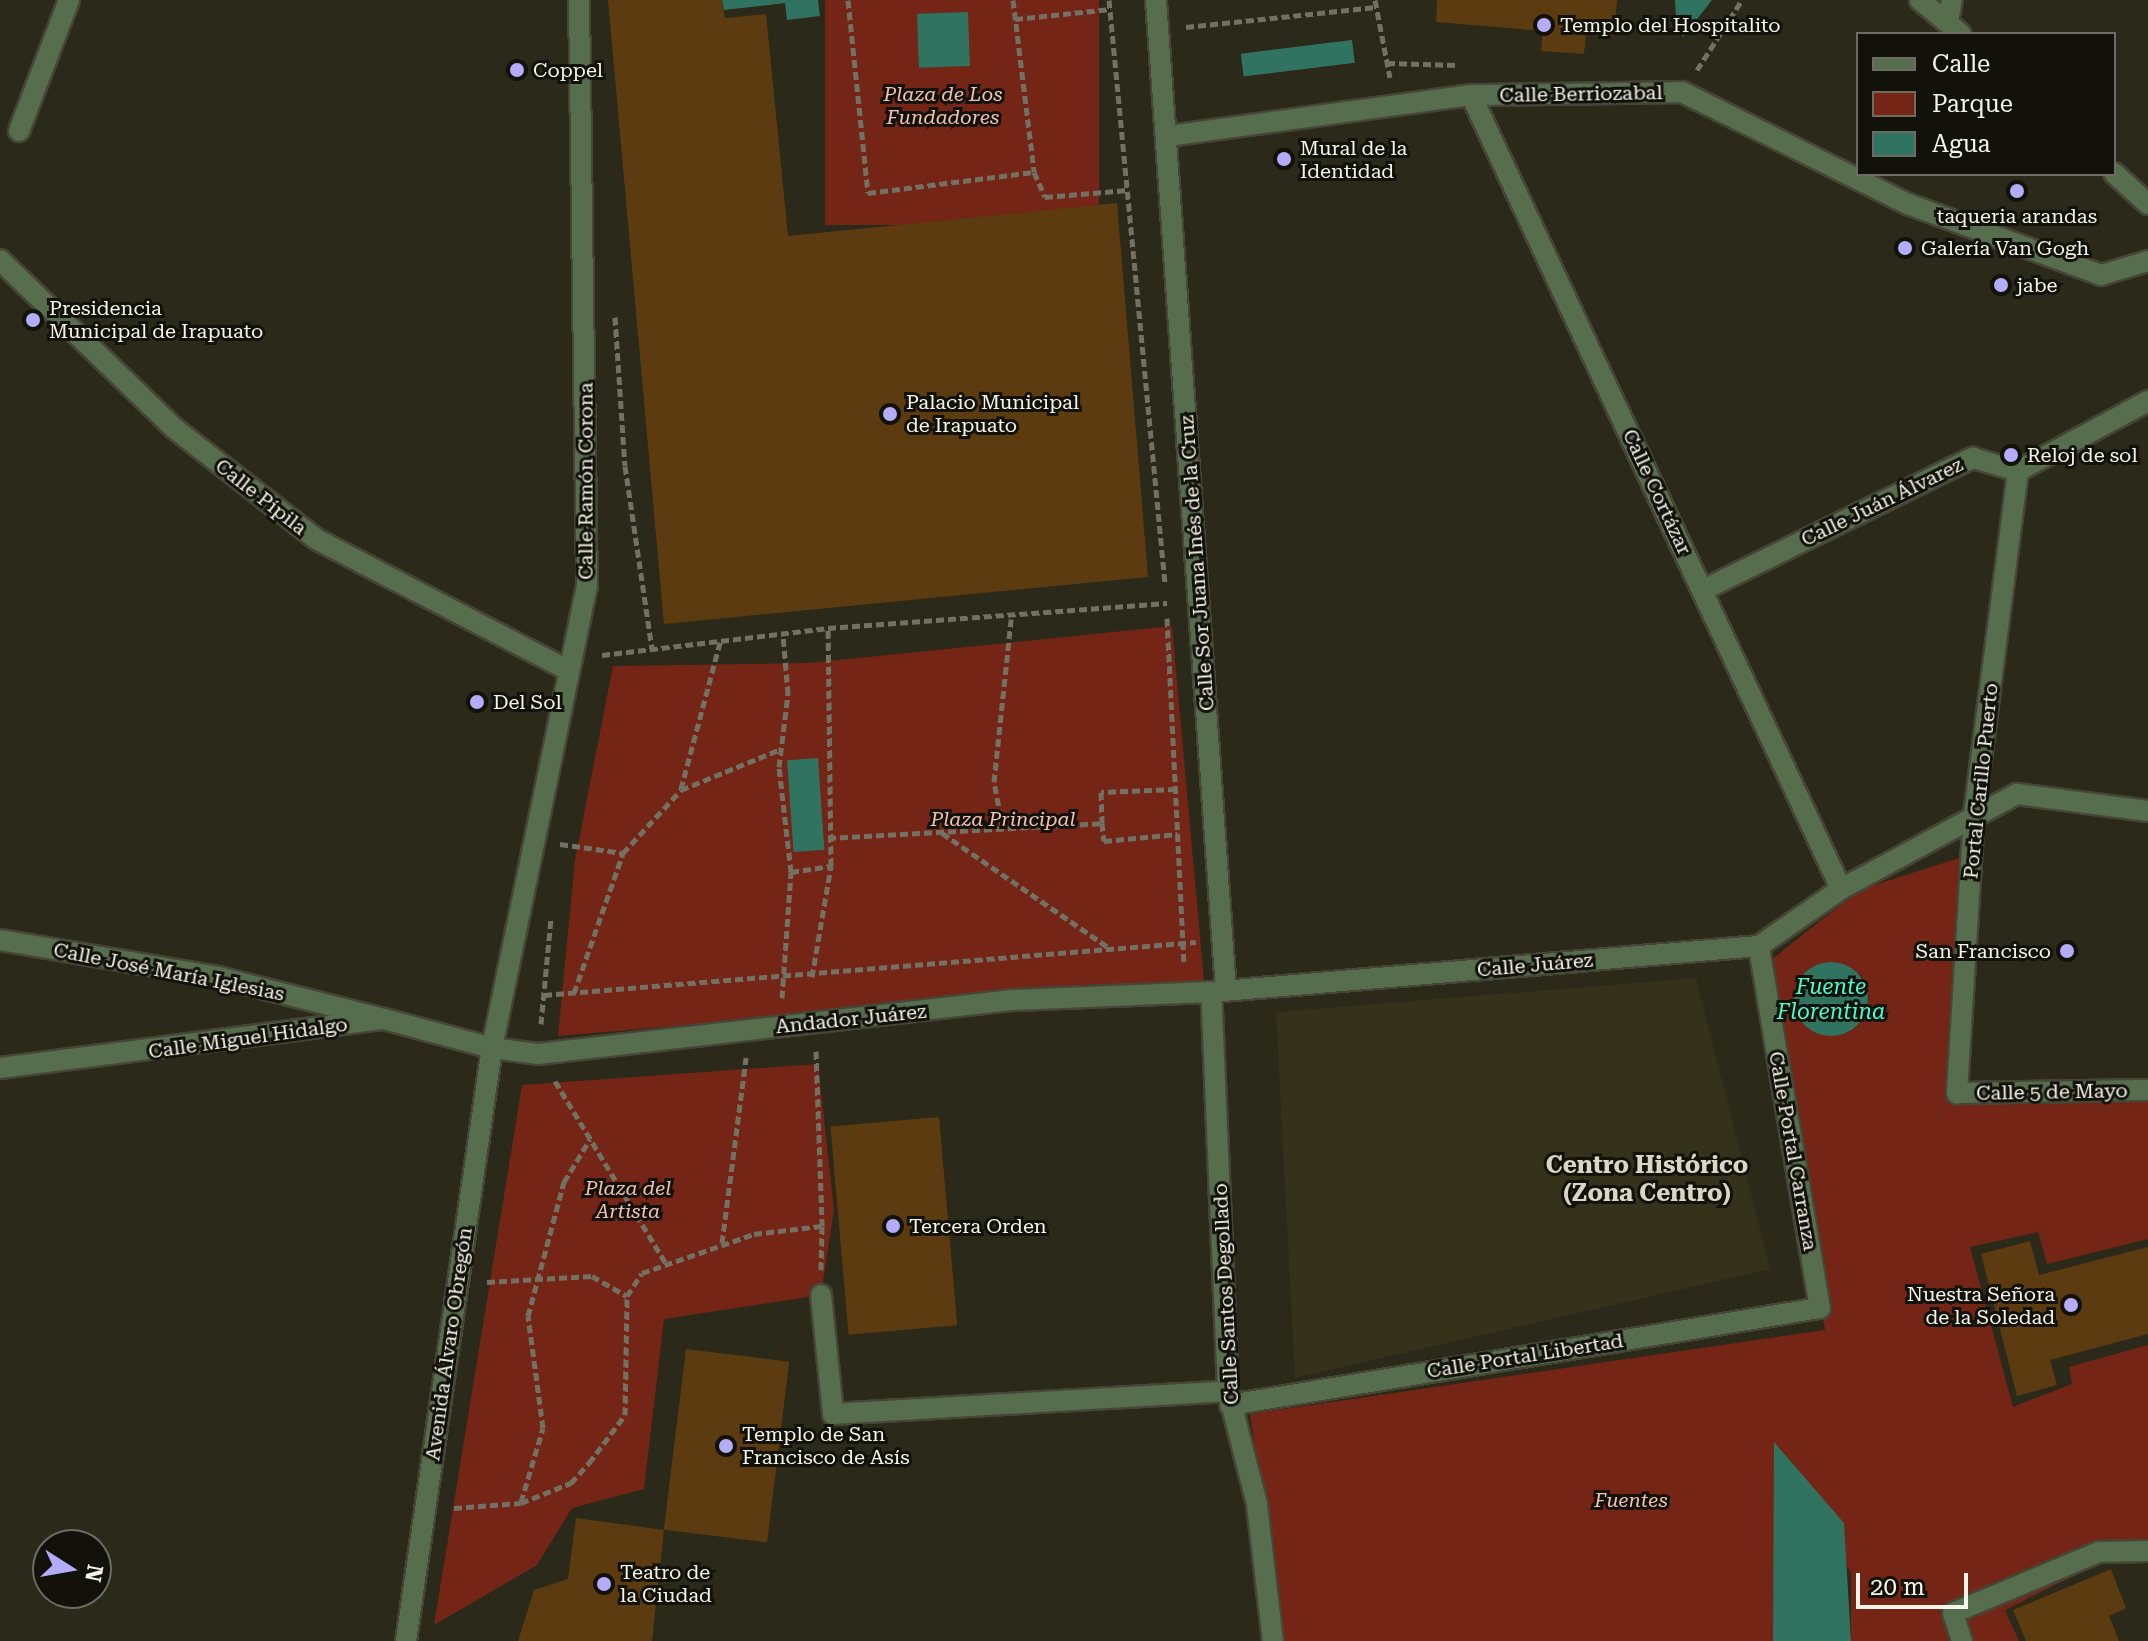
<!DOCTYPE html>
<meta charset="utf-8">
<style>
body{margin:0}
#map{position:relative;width:2148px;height:1641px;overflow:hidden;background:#2b2919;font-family:"Roboto Serif",serif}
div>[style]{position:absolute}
.built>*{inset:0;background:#34321b}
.green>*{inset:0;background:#742515;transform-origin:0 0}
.water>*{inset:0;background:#307361;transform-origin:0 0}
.round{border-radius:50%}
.building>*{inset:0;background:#5d3b10;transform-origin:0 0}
.path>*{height:5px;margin-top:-2.5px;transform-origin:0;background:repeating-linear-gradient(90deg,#737163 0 8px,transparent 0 12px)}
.roads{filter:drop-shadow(2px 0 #474536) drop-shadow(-2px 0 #474536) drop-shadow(0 2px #474536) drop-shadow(0 -2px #474536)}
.pedestrian>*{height:20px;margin:-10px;padding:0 10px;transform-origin:10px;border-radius:10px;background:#566d4e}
.minor>*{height:20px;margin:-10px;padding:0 10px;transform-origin:10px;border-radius:10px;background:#566d4e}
.tertiary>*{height:20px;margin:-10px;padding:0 10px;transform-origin:10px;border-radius:10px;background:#566d4e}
.dots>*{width:22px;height:22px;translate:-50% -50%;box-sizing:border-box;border:4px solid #12110a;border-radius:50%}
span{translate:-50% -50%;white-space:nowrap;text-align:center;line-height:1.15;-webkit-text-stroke:6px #12110a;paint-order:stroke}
.poi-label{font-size:20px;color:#f5f4ea}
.left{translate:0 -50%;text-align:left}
.right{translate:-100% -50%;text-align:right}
.street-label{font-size:20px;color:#f5f4ea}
.park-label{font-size:20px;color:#f3c0b4;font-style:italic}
.water-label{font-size:22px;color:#4bfad0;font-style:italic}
.quarter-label{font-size:24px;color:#d9d7c3;font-weight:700}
.legend{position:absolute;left:1856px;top:32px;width:260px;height:144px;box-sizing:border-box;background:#12110a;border:2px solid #6d6c64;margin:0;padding:10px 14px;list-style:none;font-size:24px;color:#f5f4ea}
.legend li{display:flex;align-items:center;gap:16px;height:40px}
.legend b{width:40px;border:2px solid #6d6c64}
.north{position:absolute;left:32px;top:1529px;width:80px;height:80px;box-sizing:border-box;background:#12110a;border:2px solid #6d6c64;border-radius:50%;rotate:101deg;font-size:22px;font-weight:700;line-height:32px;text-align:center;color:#f5f4ea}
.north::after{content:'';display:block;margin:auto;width:28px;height:36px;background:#b5acf8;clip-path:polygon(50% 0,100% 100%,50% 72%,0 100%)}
.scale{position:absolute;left:1856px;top:1573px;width:112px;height:36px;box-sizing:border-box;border:4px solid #f5f4ea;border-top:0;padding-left:10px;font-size:24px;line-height:28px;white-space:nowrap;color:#f5f4ea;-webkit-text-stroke:6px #12110a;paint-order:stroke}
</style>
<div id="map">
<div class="built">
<i style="clip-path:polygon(1696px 978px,1770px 1269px,1295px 1378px,1276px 1012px)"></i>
</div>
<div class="green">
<i style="left:825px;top:0;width:274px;height:225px"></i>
<i style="clip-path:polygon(1172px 626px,1204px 981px,558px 1036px,575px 860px,613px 666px,809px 663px)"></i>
<i style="clip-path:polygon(evenodd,1959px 858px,1957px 1093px,2148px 1093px,2148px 1239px,2047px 1264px,2038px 1232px,1970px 1247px,2013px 1407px,2072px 1384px,2069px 1367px,2148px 1345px,2148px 1556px,2111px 1557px,2005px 1610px,2019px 1641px,1851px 1641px,1851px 1573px,1775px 1443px,1773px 1641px,1283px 1641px,1250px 1414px,1825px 1330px,1770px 961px,1859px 890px,1959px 858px,1814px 966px,1861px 975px,1869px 999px,1851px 1031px,1840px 1035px,1794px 994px,1814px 966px)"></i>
<i style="clip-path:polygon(818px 1064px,834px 1209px,821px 1295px,664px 1319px,644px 1489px,572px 1508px,537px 1565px,434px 1625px,522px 1085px)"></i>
</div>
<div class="water">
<i style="clip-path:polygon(722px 0,818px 0,820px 16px,787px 20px,785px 3px,724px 10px)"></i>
<i style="clip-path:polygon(1675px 0,1712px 0,1683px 37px,1676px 16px)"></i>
<i style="left:968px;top:12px;width:54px;height:51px;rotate:88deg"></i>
<i style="left:1352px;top:40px;width:23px;height:112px;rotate:83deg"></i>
<i style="left:818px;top:758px;width:92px;height:31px;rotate:86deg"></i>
<i class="round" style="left:1794px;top:962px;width:74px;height:74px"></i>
<i style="clip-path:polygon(1774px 1442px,1844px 1523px,1851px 1641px,1773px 1641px)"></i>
</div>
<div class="building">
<i style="clip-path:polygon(608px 0,722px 0,725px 18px,766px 14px,788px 236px,1117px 203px,1148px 577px,664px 624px)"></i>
<i style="clip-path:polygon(1437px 0,1617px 0,1614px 36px,1586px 34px,1584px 54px,1541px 51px,1543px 31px,1436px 22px)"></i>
<i style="left:939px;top:1117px;width:209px;height:109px;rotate:85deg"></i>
<i style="clip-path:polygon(2030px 1241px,2039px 1275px,2148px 1247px,2148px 1334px,2050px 1360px,2057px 1385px,2017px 1396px,1981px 1254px)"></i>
<i style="left:686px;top:1349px;width:104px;height:182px;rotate:7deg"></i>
<i style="clip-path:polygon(576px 1518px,664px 1530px,652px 1641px,518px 1641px,534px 1590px,568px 1579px)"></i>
<i style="clip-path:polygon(2111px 1569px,2126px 1608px,2109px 1616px,2119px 1641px,2026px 1641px,2013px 1610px)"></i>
</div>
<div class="path">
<i style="left:848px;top:0;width:194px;rotate:84.1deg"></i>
<i style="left:868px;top:193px;width:167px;rotate:-7.2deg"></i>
<i style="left:1013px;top:0;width:173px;rotate:83deg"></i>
<i style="left:1034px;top:172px;width:27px;rotate:66deg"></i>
<i style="left:1045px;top:197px;width:83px;rotate:-4.8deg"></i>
<i style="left:1109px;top:0;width:587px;rotate:84.52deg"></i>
<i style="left:1375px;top:0;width:79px;rotate:79.1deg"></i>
<i style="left:1015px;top:19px;width:96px;rotate:-6deg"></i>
<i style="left:1186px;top:27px;width:191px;rotate:-6deg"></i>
<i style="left:1387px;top:63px;width:71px;rotate:1.6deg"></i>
<i style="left:1697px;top:70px;width:83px;rotate:-57.3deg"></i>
<i style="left:615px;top:317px;width:149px;rotate:86.2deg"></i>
<i style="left:625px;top:466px;width:185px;rotate:81.6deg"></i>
<i style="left:1167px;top:618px;width:346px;rotate:87.2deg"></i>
<i style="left:602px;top:655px;width:228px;rotate:-6.8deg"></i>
<i style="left:828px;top:628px;width:340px;rotate:-4.2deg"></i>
<i style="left:681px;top:789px;width:152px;rotate:-75.1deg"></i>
<i style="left:1176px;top:789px;width:75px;rotate:177.7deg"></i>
<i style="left:1101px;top:792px;width:31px;rotate:88deg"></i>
<i style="left:1102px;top:823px;width:18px;rotate:84deg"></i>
<i style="left:1104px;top:841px;width:74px;rotate:-5.4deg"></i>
<i style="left:1003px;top:829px;width:48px;rotate:-100.8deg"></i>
<i style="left:994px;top:782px;width:164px;rotate:-84deg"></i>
<i style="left:942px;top:833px;width:205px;rotate:34.5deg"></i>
<i style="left:828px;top:838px;width:274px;rotate:-3.1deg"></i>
<i style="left:560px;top:844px;width:64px;rotate:8.1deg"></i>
<i style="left:791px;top:872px;width:40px;rotate:-8.5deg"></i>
<i style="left:812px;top:977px;width:113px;rotate:-80.3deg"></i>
<i style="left:831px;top:866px;width:238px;rotate:-90.7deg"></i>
<i style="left:574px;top:993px;width:148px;rotate:-70.7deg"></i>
<i style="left:623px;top:853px;width:86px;rotate:-47.4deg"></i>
<i style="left:681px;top:790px;width:108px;rotate:-22.3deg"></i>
<i style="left:544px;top:995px;width:654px;rotate:-4.65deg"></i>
<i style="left:782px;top:998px;width:126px;rotate:-85.9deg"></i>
<i style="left:791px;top:872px;width:106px;rotate:-96.5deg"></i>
<i style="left:779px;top:767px;width:74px;rotate:-83deg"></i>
<i style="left:788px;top:694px;width:60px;rotate:-94.8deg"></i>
<i style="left:541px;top:1024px;width:105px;rotate:-84.6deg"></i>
<i style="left:816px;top:1051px;width:175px;rotate:88deg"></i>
<i style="left:555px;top:1081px;width:215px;rotate:58.7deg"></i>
<i style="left:722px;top:1243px;width:187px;rotate:-82.6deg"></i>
<i style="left:487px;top:1282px;width:105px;rotate:-3.3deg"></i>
<i style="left:592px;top:1276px;width:40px;rotate:29.7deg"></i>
<i style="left:521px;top:1502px;width:77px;rotate:-73.4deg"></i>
<i style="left:543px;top:1428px;width:113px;rotate:-97.6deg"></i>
<i style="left:528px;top:1316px;width:139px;rotate:-75deg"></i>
<i style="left:564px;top:1182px;width:50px;rotate:-58.8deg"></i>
<i style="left:454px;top:1508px;width:67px;rotate:-4.3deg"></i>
<i style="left:521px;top:1503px;width:54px;rotate:-21.8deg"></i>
<i style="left:571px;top:1483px;width:27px;rotate:-48deg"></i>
<i style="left:589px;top:1463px;width:60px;rotate:-53.1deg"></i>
<i style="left:625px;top:1415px;width:119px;rotate:-89deg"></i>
<i style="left:627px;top:1296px;width:27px;rotate:-57deg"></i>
<i style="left:642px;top:1273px;width:119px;rotate:-19.2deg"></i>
<i style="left:754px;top:1234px;width:68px;rotate:-6.7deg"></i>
<i style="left:822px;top:1226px;width:44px;rotate:91.3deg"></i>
</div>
<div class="roads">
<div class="pedestrian">
<i style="left:1471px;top:95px;width:211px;rotate:-0.8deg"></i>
<i style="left:1682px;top:92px;width:252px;rotate:26.4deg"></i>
<i style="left:1908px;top:204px;width:206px;rotate:20.2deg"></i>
<i style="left:2101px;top:275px;width:49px;rotate:-16.6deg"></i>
<i style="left:2018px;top:471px;width:346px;rotate:97.3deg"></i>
<i style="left:1974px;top:814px;width:280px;rotate:93.5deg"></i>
<i style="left:1957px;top:1093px;width:191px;rotate:-0.9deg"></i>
<i style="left:1703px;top:590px;width:301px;rotate:-26.1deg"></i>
<i style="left:1973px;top:458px;width:47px;rotate:16.1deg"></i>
<i style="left:2018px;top:471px;width:148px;rotate:-28.3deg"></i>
<i style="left:492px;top:1048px;width:46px;rotate:7.4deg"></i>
<i style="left:538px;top:1054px;width:477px;rotate:-6.5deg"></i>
<i style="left:1012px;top:1000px;width:199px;rotate:-2.3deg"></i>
<i style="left:821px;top:1295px;width:120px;rotate:84.2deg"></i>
<i style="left:833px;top:1414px;width:396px;rotate:-3.3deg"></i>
<i style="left:1230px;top:1405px;width:598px;rotate:-9.34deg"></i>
<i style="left:1820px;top:1308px;width:367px;rotate:-99.6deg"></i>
<i style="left:1962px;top:1641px;width:29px;rotate:-108deg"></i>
<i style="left:1953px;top:1613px;width:158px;rotate:-22.7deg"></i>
<i style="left:2099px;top:1552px;width:49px;rotate:-1.2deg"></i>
</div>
<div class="minor">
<i style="left:1156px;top:0;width:993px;rotate:85.96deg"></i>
<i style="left:19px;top:131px;width:140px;rotate:-69.1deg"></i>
<i style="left:1168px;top:136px;width:306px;rotate:-7.7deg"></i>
<i style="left:1471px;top:95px;width:876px;rotate:65.01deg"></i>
<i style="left:0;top:940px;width:221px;rotate:9.6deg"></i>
<i style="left:218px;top:977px;width:171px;rotate:14.2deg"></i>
<i style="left:1273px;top:1641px;width:138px;rotate:-96.7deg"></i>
<i style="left:1257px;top:1504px;width:117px;rotate:-104.4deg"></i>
<i style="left:1228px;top:1391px;width:399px;rotate:-92.4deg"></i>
<i style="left:1211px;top:992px;width:550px;rotate:-4.8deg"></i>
<i style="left:1759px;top:946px;width:100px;rotate:-34.8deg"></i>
<i style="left:1841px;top:889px;width:200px;rotate:-28.4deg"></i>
<i style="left:2017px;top:794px;width:132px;rotate:7.4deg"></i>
</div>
<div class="tertiary">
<i style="left:1920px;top:0;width:53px;rotate:39.7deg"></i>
<i style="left:1948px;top:22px;width:22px;rotate:-80deg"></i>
<i style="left:2114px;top:173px;width:46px;rotate:42.4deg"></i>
<i style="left:0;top:260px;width:242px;rotate:44deg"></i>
<i style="left:174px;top:428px;width:180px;rotate:38deg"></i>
<i style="left:316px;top:539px;width:284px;rotate:27.5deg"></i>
<i style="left:0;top:1068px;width:387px;rotate:-7.3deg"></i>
<i style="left:384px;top:1019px;width:112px;rotate:15deg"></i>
<i style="left:406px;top:1641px;width:599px;rotate:-81.75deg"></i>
<i style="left:492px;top:1048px;width:471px;rotate:-78.4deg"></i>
<i style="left:587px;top:587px;width:587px;rotate:-90.78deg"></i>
</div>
</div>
<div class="dots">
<i style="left:1544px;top:25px;background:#b5acf8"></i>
<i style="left:517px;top:70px;background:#b5acf8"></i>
<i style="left:1284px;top:159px;background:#b5acf8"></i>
<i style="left:2017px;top:191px;background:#b5acf8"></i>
<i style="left:1905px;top:248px;background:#b5acf8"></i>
<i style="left:2001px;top:285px;background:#b5acf8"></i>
<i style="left:33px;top:320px;background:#b5acf8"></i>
<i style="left:890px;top:414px;background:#b5acf8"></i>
<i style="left:2011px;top:455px;background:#b5acf8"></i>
<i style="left:477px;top:702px;background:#b5acf8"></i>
<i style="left:2067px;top:951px;background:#b5acf8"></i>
<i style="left:893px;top:1226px;background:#b5acf8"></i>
<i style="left:2071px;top:1305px;background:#b5acf8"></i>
<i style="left:726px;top:1446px;background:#b5acf8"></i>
<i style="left:604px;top:1584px;background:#b5acf8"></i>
</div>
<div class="poi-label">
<span class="left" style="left:1560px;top:25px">Templo del Hospitalito</span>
<span class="left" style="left:533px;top:70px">Coppel</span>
<span class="left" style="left:1300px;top:160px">Mural de la<br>Identidad</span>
<span style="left:2017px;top:216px">taqueria arandas</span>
<span class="left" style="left:1921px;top:248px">Galería Van Gogh</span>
<span class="left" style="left:2017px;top:285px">jabe</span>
<span class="left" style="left:49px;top:320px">Presidencia<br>Municipal de Irapuato</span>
<span class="left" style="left:906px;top:414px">Palacio Municipal<br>de Irapuato</span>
<span class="left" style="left:2027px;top:455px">Reloj de sol</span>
<span class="left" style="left:493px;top:702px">Del Sol</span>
<span class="right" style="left:2051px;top:951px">San Francisco</span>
<span class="left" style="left:909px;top:1226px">Tercera Orden</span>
<span class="right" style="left:2055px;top:1306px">Nuestra Señora<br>de la Soledad</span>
<span class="left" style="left:742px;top:1446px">Templo de San<br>Francisco de Asís</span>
<span class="left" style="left:620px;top:1584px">Teatro de<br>la Ciudad</span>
</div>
<div class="street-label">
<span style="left:1581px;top:94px;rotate:-1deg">Calle Berriozabal</span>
<span style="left:586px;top:481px;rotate:-90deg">Calle Ramón Corona</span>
<span style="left:1657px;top:492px;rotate:65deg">Calle Cortázar</span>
<span style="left:261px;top:497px;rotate:38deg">Calle Pípila</span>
<span style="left:1882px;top:502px;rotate:-26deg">Calle Juán Álvarez</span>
<span style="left:1197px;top:563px;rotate:-94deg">Calle Sor Juana Inés de la Cruz</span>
<span style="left:1981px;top:781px;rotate:-84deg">Portal Carillo Puerto</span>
<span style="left:1535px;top:965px;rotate:-5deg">Calle Juárez</span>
<span style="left:169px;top:972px;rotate:11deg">Calle José María Iglesias</span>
<span style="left:851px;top:1019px;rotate:-6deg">Andador Juárez</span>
<span style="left:248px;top:1038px;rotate:-8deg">Calle Miguel Hidalgo</span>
<span style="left:2052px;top:1092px;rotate:-1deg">Calle 5 de Mayo</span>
<span style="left:1793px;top:1151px;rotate:80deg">Calle Portal Carranza</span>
<span style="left:1226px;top:1294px;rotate:-93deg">Calle Santos Degollado</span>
<span style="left:449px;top:1344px;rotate:-82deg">Avenida Álvaro Obregón</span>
<span style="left:1525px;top:1356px;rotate:-9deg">Calle Portal Libertad</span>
</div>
<div class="park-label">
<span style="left:943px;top:106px">Plaza de Los<br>Fundadores</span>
<span style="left:1003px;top:819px">Plaza Principal</span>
<span style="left:628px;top:1200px">Plaza del<br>Artista</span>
<span style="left:1631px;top:1500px">Fuentes</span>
</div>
<div class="water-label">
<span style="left:1831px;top:999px">Fuente<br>Florentina</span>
</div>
<div class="quarter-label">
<span style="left:1647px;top:1180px">Centro Histórico<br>(Zona Centro)</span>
</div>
<ul class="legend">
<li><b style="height:10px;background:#566d4e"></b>Calle</li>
<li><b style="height:22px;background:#742515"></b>Parque</li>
<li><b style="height:22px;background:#307361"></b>Agua</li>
</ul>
<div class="north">N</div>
<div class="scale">20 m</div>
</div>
